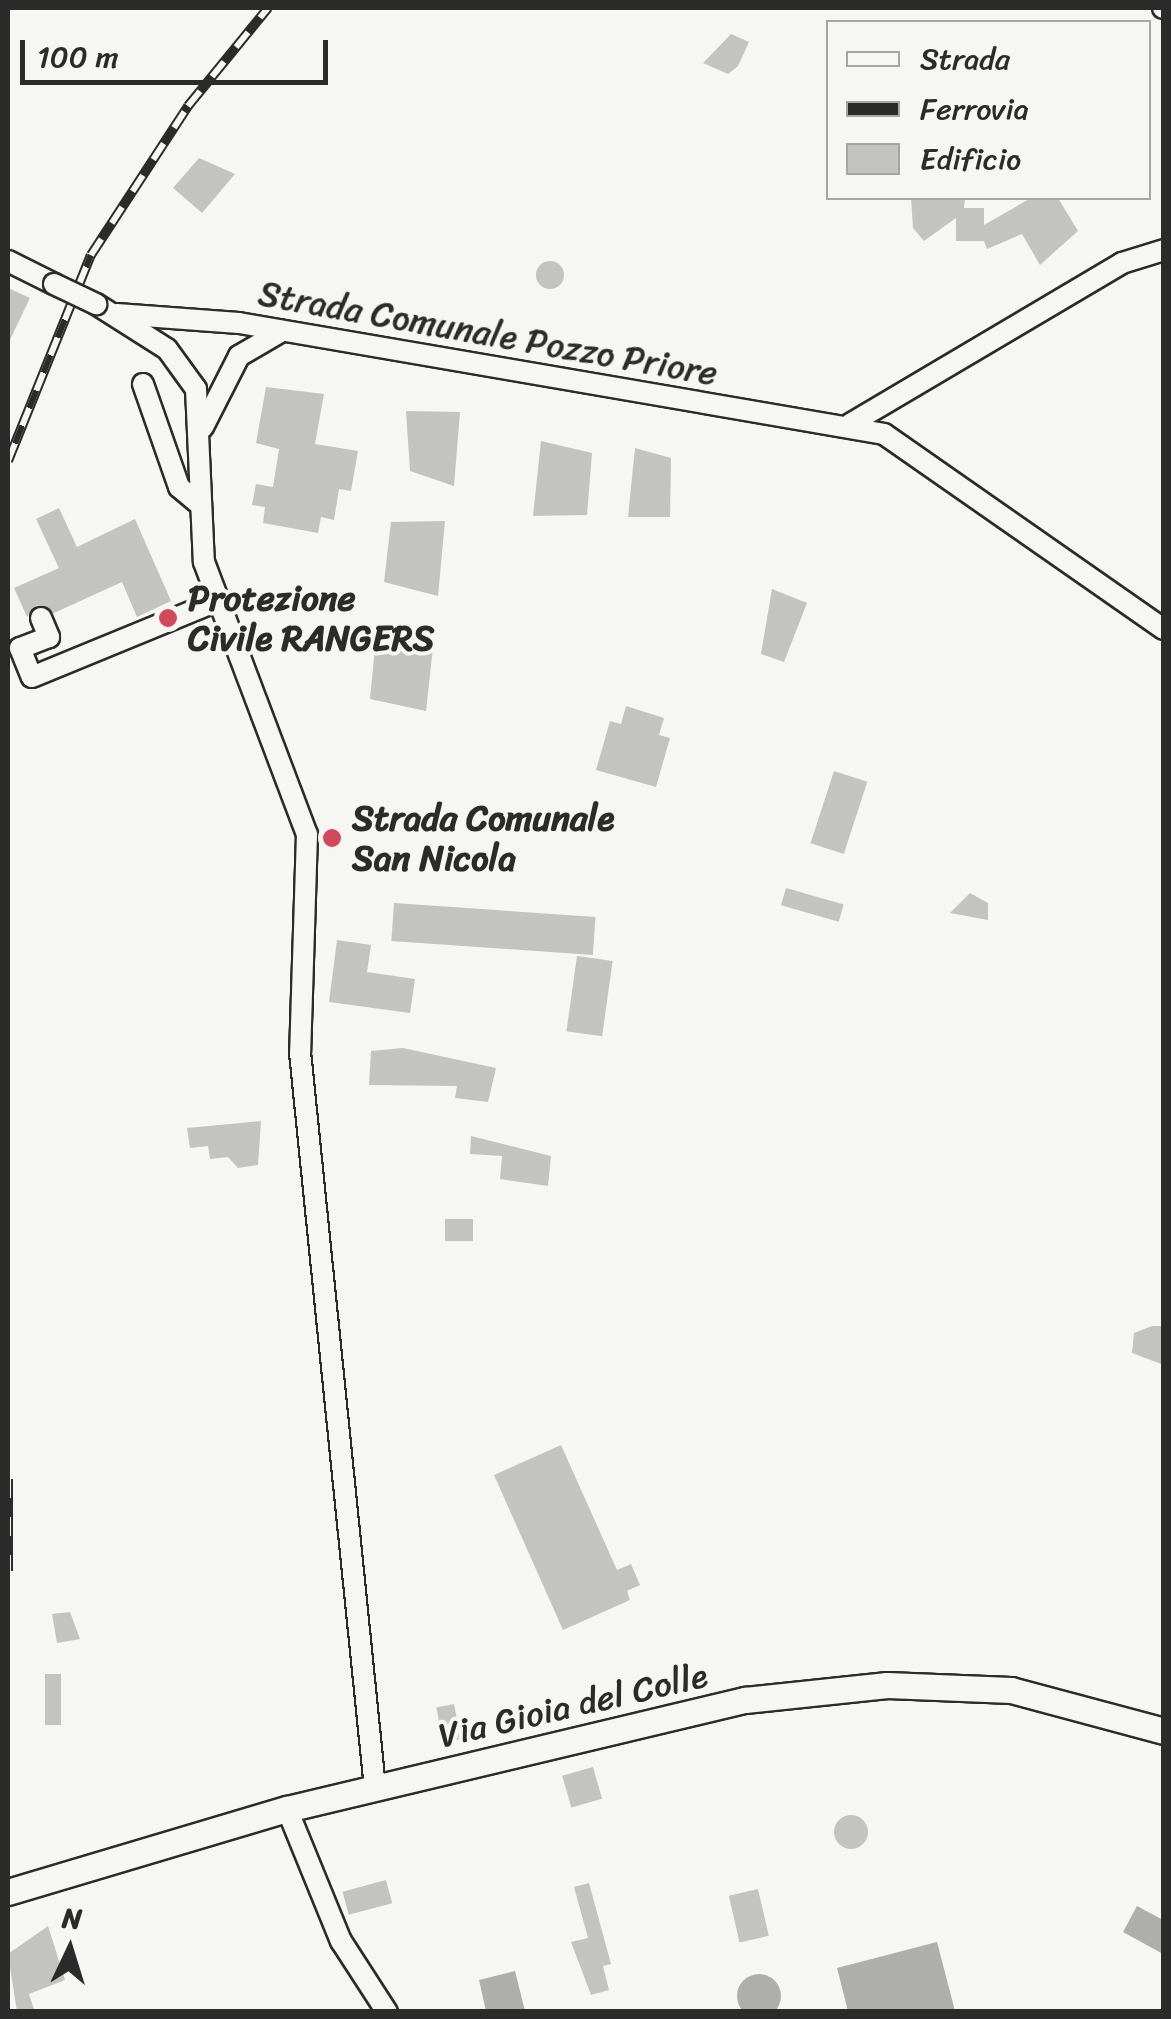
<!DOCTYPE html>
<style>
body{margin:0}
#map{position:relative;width:1171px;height:2019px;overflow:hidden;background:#f6f6f2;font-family:Sriracha,sans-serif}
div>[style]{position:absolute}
.water>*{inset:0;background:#aeaeab}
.round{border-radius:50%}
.building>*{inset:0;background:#c3c3c0;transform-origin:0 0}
.roads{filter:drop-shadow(2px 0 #2b2b2b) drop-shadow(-2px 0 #2b2b2b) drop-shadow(0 2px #2b2b2b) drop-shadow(0 -2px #2b2b2b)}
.minor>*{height:20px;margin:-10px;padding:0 10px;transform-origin:10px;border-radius:10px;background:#f6f6f2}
.major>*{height:25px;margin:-12.5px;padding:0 12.5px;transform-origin:12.5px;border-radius:12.5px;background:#f6f6f2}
.rail>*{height:10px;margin-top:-5px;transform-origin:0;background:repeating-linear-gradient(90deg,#f6f6f2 0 19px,#2b2b2b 0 38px);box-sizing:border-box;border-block:2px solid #2b2b2b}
.bridges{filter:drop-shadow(2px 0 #2b2b2b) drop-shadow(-2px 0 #2b2b2b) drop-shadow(0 2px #2b2b2b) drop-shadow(0 -2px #2b2b2b)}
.minor-bridge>*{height:20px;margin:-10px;padding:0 10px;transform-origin:10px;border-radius:10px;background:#f6f6f2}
.dots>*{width:28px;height:28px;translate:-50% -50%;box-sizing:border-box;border:5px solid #f6f6f2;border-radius:50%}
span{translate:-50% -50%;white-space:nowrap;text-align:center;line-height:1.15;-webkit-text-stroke:8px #f6f6f2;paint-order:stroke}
.street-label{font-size:35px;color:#2b2b2b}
.poi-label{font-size:35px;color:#2b2b2b;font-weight:700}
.left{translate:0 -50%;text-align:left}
.frame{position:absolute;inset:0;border:10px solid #2b2b2b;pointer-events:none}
.legend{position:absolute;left:826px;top:20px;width:325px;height:180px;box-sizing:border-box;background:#f6f6f2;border:2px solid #a5a5a2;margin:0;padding:12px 18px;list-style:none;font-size:30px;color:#2b2b2b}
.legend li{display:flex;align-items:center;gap:20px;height:50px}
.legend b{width:50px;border:2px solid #a5a5a2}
.north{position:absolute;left:20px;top:1899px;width:100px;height:100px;-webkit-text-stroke:8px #f6f6f2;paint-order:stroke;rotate:4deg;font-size:28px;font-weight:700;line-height:40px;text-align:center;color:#2b2b2b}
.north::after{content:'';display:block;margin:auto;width:35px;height:45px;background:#2b2b2b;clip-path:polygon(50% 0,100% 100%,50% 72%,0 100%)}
.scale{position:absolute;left:20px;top:40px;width:308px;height:45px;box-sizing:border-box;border:5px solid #2b2b2b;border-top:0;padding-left:12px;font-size:30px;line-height:35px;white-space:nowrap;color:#2b2b2b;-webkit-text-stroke:8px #f6f6f2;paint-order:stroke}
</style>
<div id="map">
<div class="water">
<i style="clip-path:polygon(1137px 1906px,1163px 1920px,1163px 1954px,1123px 1932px)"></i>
<i style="clip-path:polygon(937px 1942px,955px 2011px,848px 2011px,837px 1968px)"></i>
<i style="clip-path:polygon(515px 1971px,525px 2011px,486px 2011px,479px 1980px)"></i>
<i class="round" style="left:737px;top:1974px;width:44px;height:44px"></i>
</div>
<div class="building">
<i style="clip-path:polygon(731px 34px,749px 42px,738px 66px,728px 74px,703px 63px)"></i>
<i style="clip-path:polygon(199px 158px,235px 174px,202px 213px,173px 188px)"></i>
<i style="clip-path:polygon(911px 198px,965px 198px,964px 208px,984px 208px,984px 225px,1031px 198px,1058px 198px,1078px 231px,1040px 265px,1022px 234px,987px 249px,984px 241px,956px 241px,956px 218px,924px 241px,913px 228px)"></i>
<i class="round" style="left:536px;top:261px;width:28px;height:28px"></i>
<i style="clip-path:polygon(8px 288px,30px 298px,8px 344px)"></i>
<i style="clip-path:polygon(266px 387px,324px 394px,315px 444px,358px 451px,351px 491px,339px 489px,334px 520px,321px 517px,318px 533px,263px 523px,265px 507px,252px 505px,256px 484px,273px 487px,279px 449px,256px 443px)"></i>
<i style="clip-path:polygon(406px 411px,460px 412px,454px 486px,410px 471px)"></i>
<i style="clip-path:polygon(541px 441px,592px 453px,587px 515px,533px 516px)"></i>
<i style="clip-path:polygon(635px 448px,671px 458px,670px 517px,628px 517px)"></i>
<i style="clip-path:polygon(59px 508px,77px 547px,135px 519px,171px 601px,137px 617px,122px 582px,54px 613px,37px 605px,27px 617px,14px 588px,59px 568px,36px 519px)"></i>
<i style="clip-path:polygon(445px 521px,438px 596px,384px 582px,391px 522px)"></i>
<i style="clip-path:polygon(772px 589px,807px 603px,784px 662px,761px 654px)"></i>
<i style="clip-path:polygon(376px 637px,434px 638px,426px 711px,370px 699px)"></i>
<i style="clip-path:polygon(626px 706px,664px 718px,659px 735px,670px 738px,656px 787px,596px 770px,610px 721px,621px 724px)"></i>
<i style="left:834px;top:771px;width:35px;height:76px;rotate:18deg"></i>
<i style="left:786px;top:888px;width:60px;height:18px;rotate:16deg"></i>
<i style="clip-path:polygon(970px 893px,988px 903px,988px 920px,950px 913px)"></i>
<i style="left:394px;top:903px;width:202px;height:38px;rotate:4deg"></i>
<i style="clip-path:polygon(337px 940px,371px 945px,367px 972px,415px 979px,410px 1013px,329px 1002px)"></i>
<i style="left:577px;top:956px;width:36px;height:76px;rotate:8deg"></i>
<i style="clip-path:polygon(403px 1048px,496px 1068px,488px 1102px,455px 1098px,457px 1086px,369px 1085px,371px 1051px)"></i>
<i style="clip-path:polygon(261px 1121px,258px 1165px,238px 1168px,228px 1157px,210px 1159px,208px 1146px,190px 1148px,187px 1128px)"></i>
<i style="clip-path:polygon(471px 1136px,551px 1156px,548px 1186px,500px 1179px,502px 1156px,470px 1154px)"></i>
<i style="left:445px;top:1219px;width:28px;height:22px"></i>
<i style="clip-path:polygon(1152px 1326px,1161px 1326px,1164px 1365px,1132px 1353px,1134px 1333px)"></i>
<i style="clip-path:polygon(561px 1445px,617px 1570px,631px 1564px,640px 1585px,627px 1591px,630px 1600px,563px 1630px,494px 1475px)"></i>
<i style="clip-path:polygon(70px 1612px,80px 1639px,57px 1643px,52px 1614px)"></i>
<i style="left:45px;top:1674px;width:16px;height:51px"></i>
<i style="left:454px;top:1704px;width:36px;height:18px;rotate:79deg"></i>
<i style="left:593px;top:1767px;width:33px;height:32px;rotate:74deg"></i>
<i class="round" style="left:834px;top:1815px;width:34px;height:34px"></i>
<i style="left:386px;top:1880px;width:24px;height:45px;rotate:75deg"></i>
<i style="clip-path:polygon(589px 1883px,611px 1964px,603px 1966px,609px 1990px,591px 1995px,571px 1942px,588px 1938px,574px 1887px)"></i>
<i style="left:758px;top:1889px;width:48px;height:30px;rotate:77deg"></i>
<i style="clip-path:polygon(48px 1926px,65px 1980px,29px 1994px,35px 2012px,17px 2012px,8px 1954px)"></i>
</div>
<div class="roads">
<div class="minor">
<i style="left:1163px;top:8px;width:1px"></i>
<i style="left:8px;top:261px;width:51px;rotate:26.6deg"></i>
<i style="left:96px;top:304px;width:84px;rotate:32.4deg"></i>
<i style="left:167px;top:349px;width:49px;rotate:54.1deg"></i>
<i style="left:196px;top:389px;width:173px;rotate:87.4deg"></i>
<i style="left:204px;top:562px;width:291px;rotate:69.3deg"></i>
<i style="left:307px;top:834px;width:218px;rotate:91.8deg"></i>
<i style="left:300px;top:1052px;width:740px;rotate:84.18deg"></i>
<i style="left:117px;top:314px;width:122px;rotate:4.2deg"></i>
<i style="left:239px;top:323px;width:654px;rotate:9.76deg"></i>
<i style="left:884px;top:434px;width:341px;rotate:34.9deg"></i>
<i style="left:143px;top:384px;width:109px;rotate:70.7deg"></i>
<i style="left:179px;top:487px;width:25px;rotate:40deg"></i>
<i style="left:850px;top:424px;width:316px;rotate:-30.6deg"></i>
<i style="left:1122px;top:263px;width:44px;rotate:-17.2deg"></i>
<i style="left:203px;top:427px;width:80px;rotate:-63.1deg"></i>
<i style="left:239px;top:356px;width:50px;rotate:-30.2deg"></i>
<i style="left:41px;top:618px;width:21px;rotate:67deg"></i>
<i style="left:49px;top:637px;width:31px;rotate:159deg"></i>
<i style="left:20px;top:648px;width:31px;rotate:68deg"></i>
<i style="left:32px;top:677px;width:200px;rotate:-22.3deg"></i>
<i style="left:287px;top:1809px;width:143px;rotate:67.8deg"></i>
<i style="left:341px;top:1941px;width:85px;rotate:57.1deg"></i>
</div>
<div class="major">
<i style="left:8px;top:1892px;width:291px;rotate:-16.6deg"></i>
<i style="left:287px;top:1809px;width:471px;rotate:-13.4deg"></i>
<i style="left:745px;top:1700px;width:143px;rotate:-6deg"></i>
<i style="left:887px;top:1685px;width:124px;rotate:2.3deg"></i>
<i style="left:1011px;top:1690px;width:158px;rotate:15deg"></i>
</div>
</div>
<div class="rail">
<i style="left:8px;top:461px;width:222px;rotate:-68.1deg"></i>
<i style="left:91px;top:255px;width:178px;rotate:-56.9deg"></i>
<i style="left:188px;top:106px;width:127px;rotate:-50.8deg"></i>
<i style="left:8px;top:1479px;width:92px;rotate:90deg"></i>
</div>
<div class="bridges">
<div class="minor-bridge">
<i style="left:54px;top:284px;width:47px;rotate:25.5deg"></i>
</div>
</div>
<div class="dots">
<i style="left:168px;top:618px;background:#d1495b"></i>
<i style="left:332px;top:838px;background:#d1495b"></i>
</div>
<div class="street-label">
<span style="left:488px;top:333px;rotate:10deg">Strada Comunale Pozzo Priore</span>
<span style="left:573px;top:1705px;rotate:-13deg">Via Gioia del Colle</span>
</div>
<div class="poi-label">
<span class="left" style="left:188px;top:618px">Protezione<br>Civile RANGERS</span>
<span class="left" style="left:352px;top:838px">Strada Comunale<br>San Nicola</span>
</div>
<div class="frame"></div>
<ul class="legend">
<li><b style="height:12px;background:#f6f6f2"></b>Strada</li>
<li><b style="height:12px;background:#2b2b2b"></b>Ferrovia</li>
<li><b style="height:28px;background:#c3c3c0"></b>Edificio</li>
</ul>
<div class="north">N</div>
<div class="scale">100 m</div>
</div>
